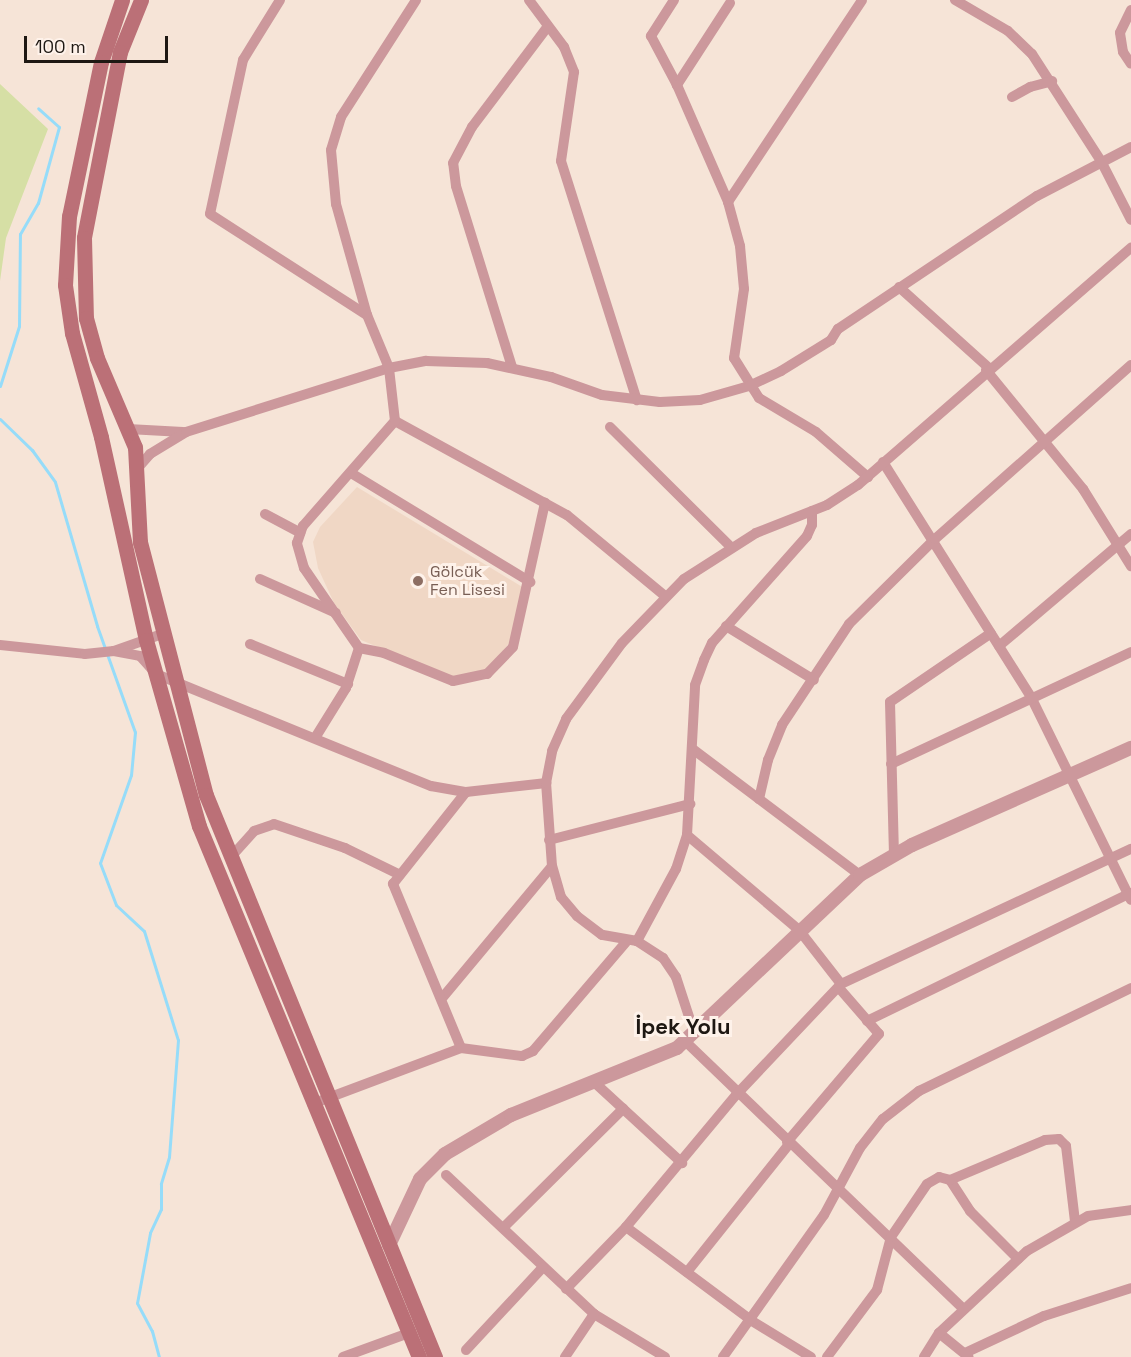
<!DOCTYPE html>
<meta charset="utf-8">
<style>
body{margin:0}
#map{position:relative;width:1131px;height:1357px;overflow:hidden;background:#f6e4d7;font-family:"Space Grotesk",sans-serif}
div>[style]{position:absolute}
.built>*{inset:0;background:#f0d7c5}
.green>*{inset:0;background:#d6dfa5}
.stream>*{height:3px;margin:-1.5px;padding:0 1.5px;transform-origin:1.5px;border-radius:1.5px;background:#96dcf9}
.minor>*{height:10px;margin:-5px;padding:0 5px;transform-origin:5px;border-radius:5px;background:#cc989c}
.tertiary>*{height:14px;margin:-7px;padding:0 7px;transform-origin:7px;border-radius:7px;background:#cc989c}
.secondary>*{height:15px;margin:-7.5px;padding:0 7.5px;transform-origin:7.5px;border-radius:7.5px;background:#bb7077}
.dots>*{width:16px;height:16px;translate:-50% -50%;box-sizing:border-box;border:3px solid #fef2ea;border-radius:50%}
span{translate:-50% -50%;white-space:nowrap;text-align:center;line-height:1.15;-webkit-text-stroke:6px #fef2ea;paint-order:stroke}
.education-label{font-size:16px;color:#785e54}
.left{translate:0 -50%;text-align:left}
.district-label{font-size:22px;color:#1e1813;font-weight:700}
.scale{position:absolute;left:24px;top:36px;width:144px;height:27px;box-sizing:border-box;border:3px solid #1e1813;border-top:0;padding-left:8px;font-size:18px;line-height:21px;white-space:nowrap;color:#1e1813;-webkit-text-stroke:4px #fef2ea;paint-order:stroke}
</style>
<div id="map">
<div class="built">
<i style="clip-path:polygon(357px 487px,524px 588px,510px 642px,487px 671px,467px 678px,445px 675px,361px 640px,334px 603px,318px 568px,313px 542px,320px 527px)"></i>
</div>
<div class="green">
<i style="clip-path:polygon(0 84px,48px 129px,6px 238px,0 281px)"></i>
</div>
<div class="stream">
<i style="left:0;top:386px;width:63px;rotate:-72.4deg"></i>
<i style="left:19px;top:326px;width:92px;rotate:-89.4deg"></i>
<i style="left:20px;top:234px;width:36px;rotate:-60deg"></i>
<i style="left:38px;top:203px;width:79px;rotate:-74.6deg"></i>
<i style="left:59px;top:127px;width:28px;rotate:-138deg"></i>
<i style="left:0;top:419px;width:45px;rotate:44.1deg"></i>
<i style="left:32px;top:450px;width:39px;rotate:54deg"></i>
<i style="left:55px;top:482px;width:150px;rotate:73.7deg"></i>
<i style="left:97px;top:626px;width:113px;rotate:70.3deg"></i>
<i style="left:135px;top:732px;width:43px;rotate:95.3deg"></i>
<i style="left:131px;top:775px;width:93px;rotate:109.4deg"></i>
<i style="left:100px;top:863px;width:45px;rotate:69.1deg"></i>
<i style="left:116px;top:905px;width:38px;rotate:43deg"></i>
<i style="left:144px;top:931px;width:114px;rotate:72.7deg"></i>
<i style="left:178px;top:1040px;width:117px;rotate:94.4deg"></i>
<i style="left:169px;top:1157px;width:28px;rotate:107deg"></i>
<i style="left:161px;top:1184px;width:25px;rotate:90deg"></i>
<i style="left:161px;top:1209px;width:26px;rotate:115deg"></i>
<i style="left:150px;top:1233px;width:71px;rotate:100.5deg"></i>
<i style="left:137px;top:1303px;width:32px;rotate:62deg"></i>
<i style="left:152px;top:1331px;width:27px;rotate:75deg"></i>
</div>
<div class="minor">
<i style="left:280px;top:0;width:70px;rotate:121.7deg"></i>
<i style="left:243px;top:60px;width:157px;rotate:102.1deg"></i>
<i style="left:210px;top:214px;width:187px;rotate:32.8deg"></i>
<i style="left:529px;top:0;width:59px;rotate:53.3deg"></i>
<i style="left:564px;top:47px;width:27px;rotate:68deg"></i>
<i style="left:574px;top:72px;width:90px;rotate:98.3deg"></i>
<i style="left:561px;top:161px;width:251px;rotate:72.4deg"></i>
<i style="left:674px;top:0;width:43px;rotate:122.6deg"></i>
<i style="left:651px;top:36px;width:55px;rotate:62deg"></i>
<i style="left:955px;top:0;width:61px;rotate:30.3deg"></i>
<i style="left:1008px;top:31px;width:33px;rotate:44deg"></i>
<i style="left:1032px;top:54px;width:127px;rotate:57.2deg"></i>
<i style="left:1101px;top:161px;width:66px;rotate:63deg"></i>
<i style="left:730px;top:3px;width:98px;rotate:122.9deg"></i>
<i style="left:677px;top:85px;width:128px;rotate:66.4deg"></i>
<i style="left:728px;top:202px;width:46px;rotate:74.7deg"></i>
<i style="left:740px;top:246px;width:43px;rotate:84.7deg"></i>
<i style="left:744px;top:289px;width:70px;rotate:98.2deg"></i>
<i style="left:734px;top:358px;width:47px;rotate:58deg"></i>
<i style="left:759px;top:398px;width:66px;rotate:30.8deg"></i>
<i style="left:816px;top:432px;width:69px;rotate:40.9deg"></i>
<i style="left:1131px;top:10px;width:25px;rotate:116deg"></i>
<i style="left:1120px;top:33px;width:19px;rotate:81deg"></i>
<i style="left:1123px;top:52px;width:14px;rotate:56deg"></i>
<i style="left:1012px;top:97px;width:21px;rotate:-29deg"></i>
<i style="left:1030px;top:87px;width:23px;rotate:-15deg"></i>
<i style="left:728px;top:202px;width:242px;rotate:-56.4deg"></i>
<i style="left:899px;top:287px;width:121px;rotate:42deg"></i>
<i style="left:512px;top:367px;width:189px;rotate:-107.2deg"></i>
<i style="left:456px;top:186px;width:23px;rotate:-97deg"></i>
<i style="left:453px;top:163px;width:41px;rotate:-62.2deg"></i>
<i style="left:472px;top:127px;width:126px;rotate:-53deg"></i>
<i style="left:986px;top:370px;width:154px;rotate:50.8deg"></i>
<i style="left:1083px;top:489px;width:91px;rotate:58.1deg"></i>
<i style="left:395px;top:421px;width:196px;rotate:28.7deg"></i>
<i style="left:567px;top:515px;width:127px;rotate:39.6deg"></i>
<i style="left:610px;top:427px;width:170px;rotate:44.8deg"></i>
<i style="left:128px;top:429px;width:55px;rotate:3.1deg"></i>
<i style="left:883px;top:462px;width:278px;rotate:57.8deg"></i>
<i style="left:1031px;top:697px;width:226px;rotate:63.8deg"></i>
<i style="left:137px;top:469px;width:20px;rotate:-49deg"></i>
<i style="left:150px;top:454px;width:42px;rotate:-31.4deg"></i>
<i style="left:186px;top:432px;width:213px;rotate:-17.5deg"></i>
<i style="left:389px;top:368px;width:38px;rotate:-11deg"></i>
<i style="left:426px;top:361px;width:61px;rotate:1.9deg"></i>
<i style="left:487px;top:363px;width:66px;rotate:12.3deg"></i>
<i style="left:551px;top:377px;width:54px;rotate:19.4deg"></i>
<i style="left:602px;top:395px;width:58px;rotate:6.9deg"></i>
<i style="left:660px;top:402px;width:40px;rotate:-2.9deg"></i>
<i style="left:700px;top:400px;width:51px;rotate:-15.9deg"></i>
<i style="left:749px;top:386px;width:35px;rotate:-25deg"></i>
<i style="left:781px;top:371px;width:59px;rotate:-31.8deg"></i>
<i style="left:831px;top:340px;width:13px;rotate:-58deg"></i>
<i style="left:838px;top:329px;width:239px;rotate:-33.8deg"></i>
<i style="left:1037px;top:196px;width:106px;rotate:-27.5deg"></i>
<i style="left:351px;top:473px;width:210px;rotate:31.3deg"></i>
<i style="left:265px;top:514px;width:40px;rotate:28deg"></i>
<i style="left:260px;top:579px;width:83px;rotate:24.1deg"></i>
<i style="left:726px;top:626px;width:103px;rotate:31.5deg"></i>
<i style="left:250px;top:644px;width:106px;rotate:22.2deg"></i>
<i style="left:0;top:645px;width:85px;rotate:6deg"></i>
<i style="left:85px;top:654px;width:29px;rotate:-6deg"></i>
<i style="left:114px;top:651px;width:51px;rotate:-19.5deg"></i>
<i style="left:999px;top:646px;width:173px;rotate:-40.3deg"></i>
<i style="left:359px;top:648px;width:25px;rotate:11deg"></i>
<i style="left:384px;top:653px;width:74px;rotate:22.1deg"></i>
<i style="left:453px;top:681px;width:35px;rotate:-12deg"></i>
<i style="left:487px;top:674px;width:37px;rotate:-46deg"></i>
<i style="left:513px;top:647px;width:148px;rotate:-77.5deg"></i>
<i style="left:114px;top:651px;width:26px;rotate:11deg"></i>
<i style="left:140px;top:656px;width:24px;rotate:48deg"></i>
<i style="left:156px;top:674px;width:297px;rotate:22.2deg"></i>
<i style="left:431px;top:786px;width:36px;rotate:10deg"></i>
<i style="left:466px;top:792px;width:81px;rotate:-6.4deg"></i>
<i style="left:315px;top:738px;width:59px;rotate:-58.2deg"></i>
<i style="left:346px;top:688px;width:42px;rotate:-72deg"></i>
<i style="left:359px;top:648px;width:97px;rotate:-124.5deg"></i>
<i style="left:304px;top:568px;width:26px;rotate:-106deg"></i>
<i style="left:297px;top:543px;width:18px;rotate:-71deg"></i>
<i style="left:303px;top:526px;width:140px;rotate:-48.8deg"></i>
<i style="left:395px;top:421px;width:53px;rotate:-96.5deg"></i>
<i style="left:389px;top:368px;width:57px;rotate:-112.5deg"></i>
<i style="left:367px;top:315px;width:115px;rotate:-105.6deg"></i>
<i style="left:336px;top:204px;width:54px;rotate:-95.3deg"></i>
<i style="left:331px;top:150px;width:34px;rotate:-73deg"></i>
<i style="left:341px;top:117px;width:139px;rotate:-57.3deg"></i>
<i style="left:694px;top:750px;width:208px;rotate:37deg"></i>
<i style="left:891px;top:764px;width:265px;rotate:-25deg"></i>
<i style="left:759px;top:799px;width:40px;rotate:-77deg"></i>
<i style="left:768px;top:760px;width:38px;rotate:-68deg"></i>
<i style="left:782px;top:725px;width:121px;rotate:-56.4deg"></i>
<i style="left:849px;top:624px;width:121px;rotate:-44.7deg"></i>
<i style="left:935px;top:539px;width:262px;rotate:-41.6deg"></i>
<i style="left:687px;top:835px;width:147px;rotate:40.3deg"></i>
<i style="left:799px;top:930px;width:68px;rotate:52.1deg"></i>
<i style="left:549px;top:840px;width:146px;rotate:-14.3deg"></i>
<i style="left:894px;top:855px;width:153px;rotate:-91.5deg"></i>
<i style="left:890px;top:702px;width:122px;rotate:-34.3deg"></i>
<i style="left:230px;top:858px;width:36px;rotate:-48deg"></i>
<i style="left:254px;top:831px;width:21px;rotate:-19deg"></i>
<i style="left:274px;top:824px;width:75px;rotate:18.7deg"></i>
<i style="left:345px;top:848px;width:61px;rotate:26.1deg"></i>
<i style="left:637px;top:941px;width:82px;rotate:-61.6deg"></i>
<i style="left:676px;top:869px;width:36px;rotate:-72deg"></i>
<i style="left:687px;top:835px;width:150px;rotate:-86.9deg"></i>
<i style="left:695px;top:685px;width:27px;rotate:-70deg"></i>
<i style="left:704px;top:660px;width:19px;rotate:-65deg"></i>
<i style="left:712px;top:643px;width:143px;rotate:-48.4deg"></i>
<i style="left:807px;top:536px;width:12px;rotate:-66deg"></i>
<i style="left:812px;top:525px;width:14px;rotate:-90deg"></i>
<i style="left:443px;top:997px;width:170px;rotate:-50.2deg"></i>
<i style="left:867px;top:1021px;width:293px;rotate:-25.9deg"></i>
<i style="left:694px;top:1032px;width:58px;rotate:-108.1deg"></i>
<i style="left:676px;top:977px;width:23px;rotate:-124deg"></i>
<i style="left:663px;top:958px;width:31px;rotate:-147deg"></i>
<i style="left:637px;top:941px;width:36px;rotate:-170deg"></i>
<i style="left:602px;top:935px;width:31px;rotate:-143deg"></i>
<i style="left:577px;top:916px;width:25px;rotate:-130deg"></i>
<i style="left:561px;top:897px;width:32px;rotate:-106deg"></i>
<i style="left:552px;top:866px;width:83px;rotate:-94.1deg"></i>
<i style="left:546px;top:783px;width:33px;rotate:-79deg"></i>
<i style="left:552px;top:751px;width:35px;rotate:-66deg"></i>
<i style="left:566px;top:719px;width:94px;rotate:-53.6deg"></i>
<i style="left:622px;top:643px;width:89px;rotate:-45.9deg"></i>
<i style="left:684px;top:579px;width:85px;rotate:-32.6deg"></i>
<i style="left:756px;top:533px;width:76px;rotate:-21.5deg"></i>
<i style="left:827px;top:505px;width:37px;rotate:-33deg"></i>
<i style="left:858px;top:485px;width:362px;rotate:-41deg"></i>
<i style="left:686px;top:1042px;width:385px;rotate:43.9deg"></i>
<i style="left:461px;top:1048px;width:178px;rotate:-112.5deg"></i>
<i style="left:393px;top:884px;width:117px;rotate:-51.6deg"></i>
<i style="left:594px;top:1082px;width:120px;rotate:42.6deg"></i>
<i style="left:312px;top:1104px;width:159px;rotate:-20.6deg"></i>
<i style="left:461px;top:1048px;width:62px;rotate:7.5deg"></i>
<i style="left:522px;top:1056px;width:12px;rotate:-24deg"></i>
<i style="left:533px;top:1051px;width:143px;rotate:-49.5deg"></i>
<i style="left:787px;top:1142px;width:142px;rotate:-49.6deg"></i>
<i style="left:879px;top:1034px;width:60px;rotate:-130.9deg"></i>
<i style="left:446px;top:1175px;width:203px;rotate:43.2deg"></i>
<i style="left:594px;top:1314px;width:83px;rotate:31.2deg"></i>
<i style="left:950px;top:1180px;width:37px;rotate:57deg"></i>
<i style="left:970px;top:1211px;width:68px;rotate:45deg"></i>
<i style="left:504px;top:1227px;width:168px;rotate:-44.8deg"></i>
<i style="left:626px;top:1227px;width:157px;rotate:36.7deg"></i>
<i style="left:752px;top:1321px;width:69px;rotate:31.4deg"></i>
<i style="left:687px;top:1272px;width:164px;rotate:-51.4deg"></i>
<i style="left:566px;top:1289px;width:86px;rotate:-45.9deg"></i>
<i style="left:626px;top:1227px;width:172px;rotate:-50.2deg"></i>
<i style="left:736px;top:1095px;width:153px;rotate:-46.6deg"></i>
<i style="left:841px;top:984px;width:320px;rotate:-25deg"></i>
<i style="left:939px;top:1333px;width:38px;rotate:39deg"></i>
<i style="left:466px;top:1350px;width:113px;rotate:-47.1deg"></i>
<i style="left:965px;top:1353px;width:87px;rotate:-25.1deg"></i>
<i style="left:1044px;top:1316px;width:91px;rotate:-17.8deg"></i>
<i style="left:343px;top:1357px;width:70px;rotate:-20deg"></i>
<i style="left:565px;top:1357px;width:52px;rotate:-56deg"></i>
<i style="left:723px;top:1357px;width:174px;rotate:-54.6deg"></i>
<i style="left:824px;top:1215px;width:76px;rotate:-61.8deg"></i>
<i style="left:860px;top:1148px;width:37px;rotate:-52deg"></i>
<i style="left:883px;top:1119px;width:46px;rotate:-37.9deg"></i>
<i style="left:919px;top:1091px;width:236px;rotate:-25.9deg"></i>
<i style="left:827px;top:1357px;width:84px;rotate:-53.3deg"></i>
<i style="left:877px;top:1290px;width:55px;rotate:-75.2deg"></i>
<i style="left:891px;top:1237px;width:64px;rotate:-55.8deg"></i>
<i style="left:927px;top:1184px;width:14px;rotate:-30deg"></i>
<i style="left:939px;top:1177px;width:11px;rotate:15deg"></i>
<i style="left:950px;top:1180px;width:103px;rotate:-22.8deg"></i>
<i style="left:1045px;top:1140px;width:14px;rotate:-4deg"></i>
<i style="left:1059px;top:1139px;width:10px;rotate:45deg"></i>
<i style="left:1066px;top:1146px;width:77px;rotate:83.2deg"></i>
<i style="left:924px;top:1357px;width:28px;rotate:-58deg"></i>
<i style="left:939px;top:1333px;width:120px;rotate:-43deg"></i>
<i style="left:1027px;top:1251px;width:70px;rotate:-29.8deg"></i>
<i style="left:1088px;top:1216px;width:43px;rotate:-7.9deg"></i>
</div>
<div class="tertiary">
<i style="left:389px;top:1245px;width:73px;rotate:-64.8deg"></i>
<i style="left:420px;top:1179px;width:35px;rotate:-45deg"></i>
<i style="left:445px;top:1154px;width:77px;rotate:-30.6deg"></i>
<i style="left:511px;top:1115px;width:179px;rotate:-22deg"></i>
<i style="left:677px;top:1048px;width:252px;rotate:-43.4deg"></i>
<i style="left:860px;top:875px;width:60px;rotate:-30deg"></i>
<i style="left:912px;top:845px;width:240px;rotate:-23.9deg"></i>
</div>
<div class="secondary">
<i style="left:122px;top:0;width:65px;rotate:108.7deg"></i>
<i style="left:101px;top:62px;width:157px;rotate:101.7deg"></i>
<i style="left:69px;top:216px;width:69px;rotate:93.3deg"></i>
<i style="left:65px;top:285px;width:49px;rotate:81.7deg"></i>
<i style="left:72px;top:333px;width:108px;rotate:74.4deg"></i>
<i style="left:101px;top:437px;width:208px;rotate:77.5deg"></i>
<i style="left:146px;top:640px;width:193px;rotate:74.1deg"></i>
<i style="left:199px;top:826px;width:575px;rotate:67.5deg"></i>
<i style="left:141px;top:0;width:56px;rotate:112deg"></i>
<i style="left:120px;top:52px;width:189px;rotate:101deg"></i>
<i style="left:84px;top:238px;width:80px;rotate:88.6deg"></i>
<i style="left:86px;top:318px;width:41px;rotate:74.6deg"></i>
<i style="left:97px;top:358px;width:97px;rotate:66.9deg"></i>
<i style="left:135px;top:447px;width:95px;rotate:87deg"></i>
<i style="left:140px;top:542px;width:261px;rotate:75.4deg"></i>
<i style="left:206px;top:795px;width:607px;rotate:67.83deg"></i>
</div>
<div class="dots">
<i style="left:418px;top:581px;background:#8d6e63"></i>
</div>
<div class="education-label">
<span class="left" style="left:430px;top:581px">Gölcük<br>Fen Lisesi</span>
</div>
<div class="district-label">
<span style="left:683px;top:1027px">İpek Yolu</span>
</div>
<div class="scale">100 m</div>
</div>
